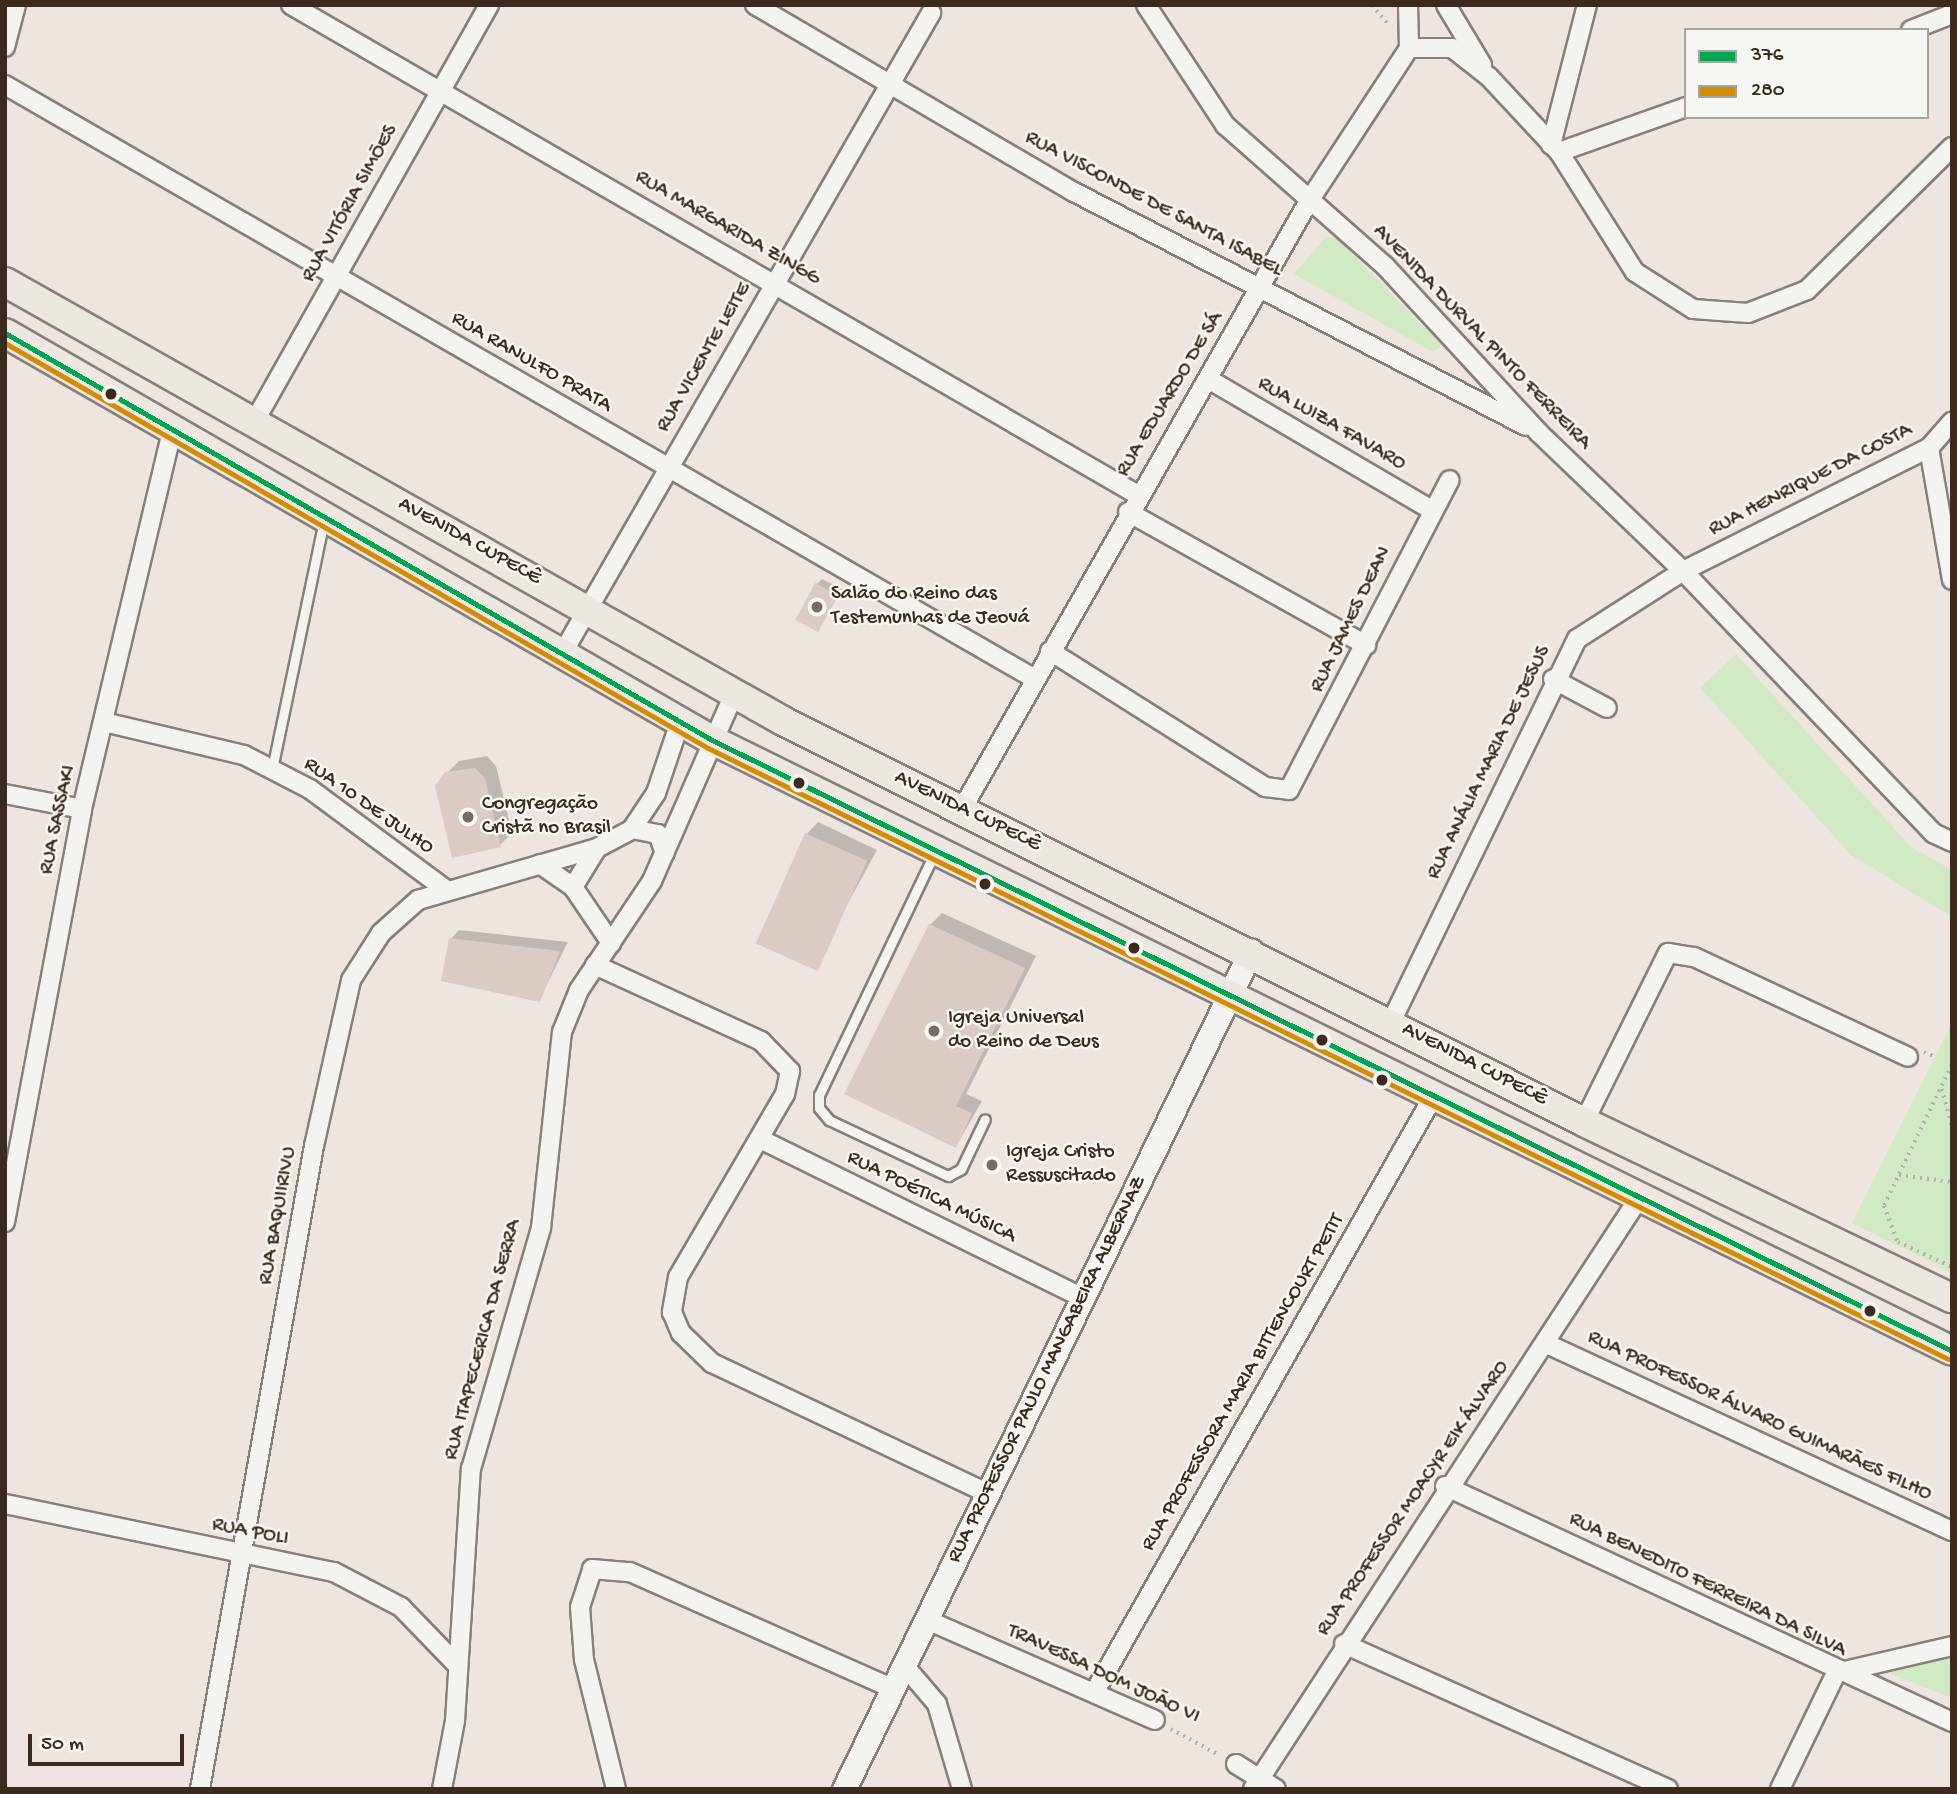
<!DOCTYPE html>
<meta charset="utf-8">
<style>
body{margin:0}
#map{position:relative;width:1957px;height:1794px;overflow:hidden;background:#eee5e0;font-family:"Gochi Hand",sans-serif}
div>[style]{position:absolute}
.green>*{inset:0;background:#d1e9c4}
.shadow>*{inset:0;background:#0003}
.building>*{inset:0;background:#dacbc4;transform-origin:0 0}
.path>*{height:3.5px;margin-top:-1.75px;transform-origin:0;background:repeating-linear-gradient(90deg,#b1aeab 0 2px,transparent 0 7px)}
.roads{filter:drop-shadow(2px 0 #877f7a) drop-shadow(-2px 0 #877f7a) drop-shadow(0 2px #877f7a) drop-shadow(0 -2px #877f7a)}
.service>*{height:9px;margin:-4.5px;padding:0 4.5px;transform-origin:4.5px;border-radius:4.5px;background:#f4f3f0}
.minor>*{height:18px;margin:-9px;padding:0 9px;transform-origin:9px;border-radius:9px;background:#f4f3f0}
.tertiary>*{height:23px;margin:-11.5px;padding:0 11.5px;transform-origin:11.5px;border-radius:11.5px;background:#f4f3f0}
.primary>*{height:28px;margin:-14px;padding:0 14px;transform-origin:14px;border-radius:14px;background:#ece8e1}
.bus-1>*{height:5px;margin:-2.5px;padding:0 2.5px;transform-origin:2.5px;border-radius:2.5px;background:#00a651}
.bus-2>*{height:5px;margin:-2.5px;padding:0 2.5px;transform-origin:2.5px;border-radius:2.5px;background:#d18d06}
.dots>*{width:19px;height:19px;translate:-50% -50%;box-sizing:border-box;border:4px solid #f6f6f2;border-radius:50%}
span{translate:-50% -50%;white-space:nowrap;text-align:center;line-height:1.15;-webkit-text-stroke:5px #f6f6f2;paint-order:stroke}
.street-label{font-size:21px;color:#3b2a1e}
.poi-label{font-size:21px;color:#3b2a1e}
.left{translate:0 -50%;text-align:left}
.frame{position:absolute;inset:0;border:7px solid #3b2a1e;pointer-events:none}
.legend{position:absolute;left:1684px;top:28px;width:245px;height:91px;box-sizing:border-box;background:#f6f6f2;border:2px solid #aba49d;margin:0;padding:9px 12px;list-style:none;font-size:21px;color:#3b2a1e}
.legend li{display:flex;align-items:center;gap:14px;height:35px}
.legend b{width:35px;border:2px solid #aba49d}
.scale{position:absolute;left:28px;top:1734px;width:156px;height:32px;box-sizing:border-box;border:4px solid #3b2a1e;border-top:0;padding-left:9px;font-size:21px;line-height:24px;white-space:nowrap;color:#3b2a1e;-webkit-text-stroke:5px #f6f6f2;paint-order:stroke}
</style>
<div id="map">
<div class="green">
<i style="clip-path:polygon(1326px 237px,1338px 239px,1442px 346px,1433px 352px,1294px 274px)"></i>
<i style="clip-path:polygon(1736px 654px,1911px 847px,1952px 870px,1952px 917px,1851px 855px,1700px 688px)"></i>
<i style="clip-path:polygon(1952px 1023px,1952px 1272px,1852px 1223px)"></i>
<i style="clip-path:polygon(1952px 1656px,1952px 1698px,1881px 1670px)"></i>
</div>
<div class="shadow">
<i style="clip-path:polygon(822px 579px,842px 589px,818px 630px,817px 584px)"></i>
<i style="clip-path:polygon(487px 756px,496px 766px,512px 833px,500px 845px,447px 773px,459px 761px)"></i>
<i style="clip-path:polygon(818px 822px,877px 850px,812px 969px,807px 834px)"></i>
<i style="clip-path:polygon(942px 913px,1036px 956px,966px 1094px,982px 1101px,956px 1146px,930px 925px)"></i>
<i style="clip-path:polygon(459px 930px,568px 942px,539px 1000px,451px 939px)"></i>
</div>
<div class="building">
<i style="left:815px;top:583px;width:26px;height:42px;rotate:28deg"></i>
<i style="clip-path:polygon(475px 768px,485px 778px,501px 847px,452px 858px,435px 786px,445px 772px)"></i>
<i style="left:805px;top:833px;width:68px;height:121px;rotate:24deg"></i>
<i style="clip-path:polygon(929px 924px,1025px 968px,956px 1106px,972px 1113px,956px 1148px,844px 1094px)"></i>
<i style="clip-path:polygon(449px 938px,560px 951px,540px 1002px,441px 981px)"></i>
</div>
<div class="path">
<i style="left:1372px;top:5px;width:26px;rotate:50deg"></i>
<i style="left:1924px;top:1052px;width:12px;rotate:24deg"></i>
<i style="left:1952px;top:1065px;width:157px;rotate:115.7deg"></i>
<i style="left:1884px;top:1206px;width:39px;rotate:69deg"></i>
<i style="left:1898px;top:1242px;width:60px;rotate:24.8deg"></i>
<i style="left:1942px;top:1089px;width:39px;rotate:75deg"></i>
<i style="left:1899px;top:1175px;width:53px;rotate:7.5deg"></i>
<i style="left:1171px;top:1729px;width:55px;rotate:28.4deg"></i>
</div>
<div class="roads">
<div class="service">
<i style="left:272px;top:769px;width:253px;rotate:-78.2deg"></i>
<i style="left:934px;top:854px;width:267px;rotate:115.5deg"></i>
<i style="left:819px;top:1095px;width:13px;rotate:90deg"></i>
<i style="left:819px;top:1108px;width:16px;rotate:50deg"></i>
<i style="left:829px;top:1120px;width:132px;rotate:25.2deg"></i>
<i style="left:948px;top:1176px;width:15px;rotate:-28deg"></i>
<i style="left:961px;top:1169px;width:55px;rotate:-64.4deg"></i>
</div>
<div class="minor">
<i style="left:291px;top:5px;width:979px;rotate:30.05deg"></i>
<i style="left:755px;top:5px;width:370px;rotate:30.4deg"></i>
<i style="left:1074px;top:192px;width:509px;rotate:27.37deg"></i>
<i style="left:1146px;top:5px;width:144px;rotate:56.6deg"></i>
<i style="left:1225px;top:125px;width:213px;rotate:41.4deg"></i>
<i style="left:1385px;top:266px;width:226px;rotate:47.3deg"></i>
<i style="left:1538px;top:432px;width:201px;rotate:43.8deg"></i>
<i style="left:1683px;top:571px;width:362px;rotate:46.3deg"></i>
<i style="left:1933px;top:833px;width:21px;rotate:25deg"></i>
<i style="left:1446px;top:5px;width:70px;rotate:59deg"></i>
<i style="left:1911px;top:30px;width:44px;rotate:-21.3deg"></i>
<i style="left:5px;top:47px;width:43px;rotate:-75.3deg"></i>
<i style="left:1409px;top:48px;width:43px"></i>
<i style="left:1452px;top:48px;width:47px;rotate:38.1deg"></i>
<i style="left:1489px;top:77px;width:103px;rotate:47deg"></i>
<i style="left:1559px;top:152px;width:142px;rotate:57.7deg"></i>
<i style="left:1635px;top:272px;width:69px;rotate:32.5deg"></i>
<i style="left:1693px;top:309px;width:55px;rotate:4.2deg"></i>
<i style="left:1748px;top:313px;width:63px;rotate:-21.3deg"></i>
<i style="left:1807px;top:290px;width:204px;rotate:-44.6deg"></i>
<i style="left:5px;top:85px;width:1189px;rotate:29.97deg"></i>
<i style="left:1551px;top:145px;width:145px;rotate:-75.6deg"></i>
<i style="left:1559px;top:152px;width:135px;rotate:-19.5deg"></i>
<i style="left:1210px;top:380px;width:255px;rotate:30.4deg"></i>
<i style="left:253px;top:424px;width:481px;rotate:-60.6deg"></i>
<i style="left:1929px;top:448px;width:134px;rotate:80.1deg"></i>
<i style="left:1128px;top:512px;width:273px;rotate:29.2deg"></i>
<i style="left:1050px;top:651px;width:254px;rotate:32.3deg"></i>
<i style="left:1265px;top:787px;width:24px;rotate:7deg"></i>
<i style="left:1289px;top:790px;width:349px;rotate:-62.6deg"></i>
<i style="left:562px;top:654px;width:740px;rotate:-60.07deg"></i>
<i style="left:1553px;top:679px;width:61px;rotate:28.2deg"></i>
<i style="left:104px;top:722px;width:144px;rotate:13.3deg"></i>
<i style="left:244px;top:755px;width:74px;rotate:27.3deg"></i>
<i style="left:310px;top:789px;width:167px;rotate:36.5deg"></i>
<i style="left:5px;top:794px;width:78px;rotate:11deg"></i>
<i style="left:962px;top:809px;width:700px;rotate:-60.29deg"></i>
<i style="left:1309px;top:201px;width:183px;rotate:-56.8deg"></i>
<i style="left:1409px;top:48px;width:43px;rotate:-91.3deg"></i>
<i style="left:632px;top:829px;width:26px;rotate:11deg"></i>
<i style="left:658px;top:834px;width:20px;rotate:70deg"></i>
<i style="left:540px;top:864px;width:40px;rotate:34.9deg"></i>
<i style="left:573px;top:887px;width:68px;rotate:55.8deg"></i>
<i style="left:573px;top:887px;width:46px;rotate:-58.4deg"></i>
<i style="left:595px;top:965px;width:183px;rotate:24.6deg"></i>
<i style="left:761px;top:1041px;width:42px;rotate:46deg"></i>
<i style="left:790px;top:1071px;width:24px;rotate:102deg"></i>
<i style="left:785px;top:1094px;width:212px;rotate:120.3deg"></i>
<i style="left:678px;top:1277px;width:36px;rotate:100deg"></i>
<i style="left:672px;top:1312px;width:23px;rotate:67deg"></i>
<i style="left:681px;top:1333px;width:43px;rotate:44.1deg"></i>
<i style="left:712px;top:1363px;width:306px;rotate:25.3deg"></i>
<i style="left:1391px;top:1022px;width:426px;rotate:-64.1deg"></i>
<i style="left:1577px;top:639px;width:126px;rotate:-32.7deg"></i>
<i style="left:1683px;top:571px;width:275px;rotate:-26.6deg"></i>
<i style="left:1929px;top:448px;width:35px;rotate:-49deg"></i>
<i style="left:1584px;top:1122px;width:189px;rotate:-63.6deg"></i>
<i style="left:1668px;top:953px;width:26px;rotate:9deg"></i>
<i style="left:1694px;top:957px;width:236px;rotate:25deg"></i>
<i style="left:760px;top:1139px;width:360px;rotate:26.2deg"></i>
<i style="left:5px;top:1222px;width:420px;rotate:-79.4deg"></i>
<i style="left:82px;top:809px;width:390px;rotate:-76.6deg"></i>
<i style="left:1547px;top:1344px;width:446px;rotate:24.8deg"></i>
<i style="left:1445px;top:1486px;width:559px;rotate:24.96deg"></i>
<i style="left:5px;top:1504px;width:336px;rotate:11.7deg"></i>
<i style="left:334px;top:1572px;width:76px;rotate:27.6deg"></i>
<i style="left:401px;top:1607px;width:81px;rotate:46deg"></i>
<i style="left:925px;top:1619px;width:251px;rotate:23.7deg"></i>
<i style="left:1344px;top:1644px;width:355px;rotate:24.1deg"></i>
<i style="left:903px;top:1664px;width:52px;rotate:49.6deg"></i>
<i style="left:937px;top:1704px;width:89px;rotate:73.6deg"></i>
<i style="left:1094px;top:1693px;width:686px;rotate:-60.37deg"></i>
<i style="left:1236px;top:1764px;width:47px;rotate:32deg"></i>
<i style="left:200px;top:1789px;width:653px;rotate:-79.95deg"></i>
<i style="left:314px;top:1146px;width:170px;rotate:-77.4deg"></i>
<i style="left:351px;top:980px;width:56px;rotate:-57.4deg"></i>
<i style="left:381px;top:933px;width:50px;rotate:-41.7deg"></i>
<i style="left:418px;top:900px;width:186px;rotate:-16.2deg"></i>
<i style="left:597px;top:848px;width:40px;rotate:-28deg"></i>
<i style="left:632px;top:829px;width:43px;rotate:-56.3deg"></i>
<i style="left:656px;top:793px;width:75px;rotate:-71.3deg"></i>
<i style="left:442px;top:1789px;width:69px;rotate:-79.2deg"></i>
<i style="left:455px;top:1721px;width:253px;rotate:-86.4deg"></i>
<i style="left:471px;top:1469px;width:251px;rotate:-73.8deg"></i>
<i style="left:541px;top:1228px;width:197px;rotate:-83.9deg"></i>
<i style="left:562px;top:1032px;width:45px;rotate:-68deg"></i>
<i style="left:579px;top:990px;width:131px;rotate:-56.2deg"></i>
<i style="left:652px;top:881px;width:204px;rotate:-66.3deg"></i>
<i style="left:616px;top:1789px;width:133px;rotate:-103.9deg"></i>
<i style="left:584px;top:1660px;width:53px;rotate:-94.3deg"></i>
<i style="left:580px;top:1607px;width:40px;rotate:-72deg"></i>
<i style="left:592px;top:1569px;width:38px;rotate:5deg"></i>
<i style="left:630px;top:1572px;width:287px;rotate:23.9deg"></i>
<i style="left:1253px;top:1789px;width:702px;rotate:-56.85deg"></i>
<i style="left:1780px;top:1789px;width:129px;rotate:-64.2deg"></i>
<i style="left:1836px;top:1673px;width:119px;rotate:-13.1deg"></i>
</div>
<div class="tertiary">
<i style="left:844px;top:1789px;width:932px;rotate:-64.1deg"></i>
</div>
<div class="primary">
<i style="left:5px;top:282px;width:893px;rotate:29.43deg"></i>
<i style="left:783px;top:721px;width:896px;rotate:26.59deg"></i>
<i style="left:1584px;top:1122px;width:408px;rotate:25.6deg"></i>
<i style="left:5px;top:333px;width:816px;rotate:29.93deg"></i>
<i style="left:712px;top:740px;width:1382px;rotate:26.23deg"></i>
</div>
</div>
<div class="bus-1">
<i style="left:5px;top:333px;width:816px;rotate:29.93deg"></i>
<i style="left:712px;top:740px;width:1382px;rotate:26.23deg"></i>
</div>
<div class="bus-2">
<i style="left:5px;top:343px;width:811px;rotate:29.95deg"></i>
<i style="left:708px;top:748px;width:1382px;rotate:26.23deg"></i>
</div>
<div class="dots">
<i style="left:111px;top:394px;background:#3b2a1e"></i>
<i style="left:817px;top:607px;background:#7a6b62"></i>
<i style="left:799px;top:783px;background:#3b2a1e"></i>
<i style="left:468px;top:817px;background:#7a6b62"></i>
<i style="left:985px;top:884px;background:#3b2a1e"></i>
<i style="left:1134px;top:948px;background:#3b2a1e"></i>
<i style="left:934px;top:1031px;background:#7a6b62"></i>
<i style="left:1322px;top:1040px;background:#3b2a1e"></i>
<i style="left:1382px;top:1080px;background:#3b2a1e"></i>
<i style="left:992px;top:1165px;background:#7a6b62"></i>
<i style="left:1870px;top:1311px;background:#3b2a1e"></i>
</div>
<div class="street-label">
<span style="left:351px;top:204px;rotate:-61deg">RUA VITÓRIA SIMÕES</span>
<span style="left:1153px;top:205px;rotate:28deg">RUA VISCONDE DE SANTA ISABEL</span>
<span style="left:727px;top:229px;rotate:30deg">RUA MARGARIDA ZINGG</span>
<span style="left:1481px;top:338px;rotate:46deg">AVENIDA DURVAL PINTO FERREIRA</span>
<span style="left:705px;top:358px;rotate:-60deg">RUA VICENTE LEITE</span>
<span style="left:531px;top:363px;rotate:30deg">RUA RANULFO PRATA</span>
<span style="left:1171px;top:395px;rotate:-59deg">RUA EDUARDO DE SÁ</span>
<span style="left:1331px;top:425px;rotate:30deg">RUA LUIZA FAVARO</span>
<span style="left:1811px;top:481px;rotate:-27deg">RUA HENRIQUE DA COSTA</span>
<span style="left:469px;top:542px;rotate:29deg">AVENIDA CUPECÊ</span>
<span style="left:1352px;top:620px;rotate:-64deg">RUA JAMES DEAN</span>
<span style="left:1490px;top:763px;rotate:-64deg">RUA ANÁLIA MARIA DE JESUS</span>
<span style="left:368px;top:807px;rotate:35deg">RUA 10 DE JULHO</span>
<span style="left:967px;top:812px;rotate:26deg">AVENIDA CUPECÊ</span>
<span style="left:59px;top:820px;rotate:-78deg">RUA SASSAKI</span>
<span style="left:1474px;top:1065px;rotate:27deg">AVENIDA CUPECÊ</span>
<span style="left:931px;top:1198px;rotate:26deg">RUA POÉTICA MÚSICA</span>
<span style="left:279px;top:1216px;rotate:-80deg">RUA BAQUIIRIVU</span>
<span style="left:484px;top:1340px;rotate:-75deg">RUA ITAPECERICA DA SERRA</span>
<span style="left:1048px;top:1370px;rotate:-64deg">RUA PROFESSOR PAULO MANGABEIRA ALBERNAZ</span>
<span style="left:1244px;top:1383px;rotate:-60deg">RUA PROFESSORA MARIA BITTENCOURT PETIT</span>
<span style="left:1759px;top:1417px;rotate:25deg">RUA PROFESSOR ÁLVARO GUIMARÃES FILHO</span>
<span style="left:1414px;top:1499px;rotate:-56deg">RUA PROFESSOR MOACYR EIK ÁLVARO</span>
<span style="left:250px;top:1533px;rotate:11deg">RUA POLI</span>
<span style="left:1707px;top:1586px;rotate:26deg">RUA BENEDITO FERREIRA DA SILVA</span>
<span style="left:1103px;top:1675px;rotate:25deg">TRAVESSA DOM JOÃO VI</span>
</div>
<div class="poi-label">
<span class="left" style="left:831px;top:607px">Salão do Reino das<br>Testemunhas de Jeová</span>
<span class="left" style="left:482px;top:817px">Congregação<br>Cristã no Brasil</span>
<span class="left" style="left:948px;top:1031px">Igreja Universal<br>do Reino de Deus</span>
<span class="left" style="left:1006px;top:1165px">Igreja Cristo<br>Ressuscitado</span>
</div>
<div class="frame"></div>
<ul class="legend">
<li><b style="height:9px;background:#00a651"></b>376</li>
<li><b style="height:9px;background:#d18d06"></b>280</li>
</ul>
<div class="scale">50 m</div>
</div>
